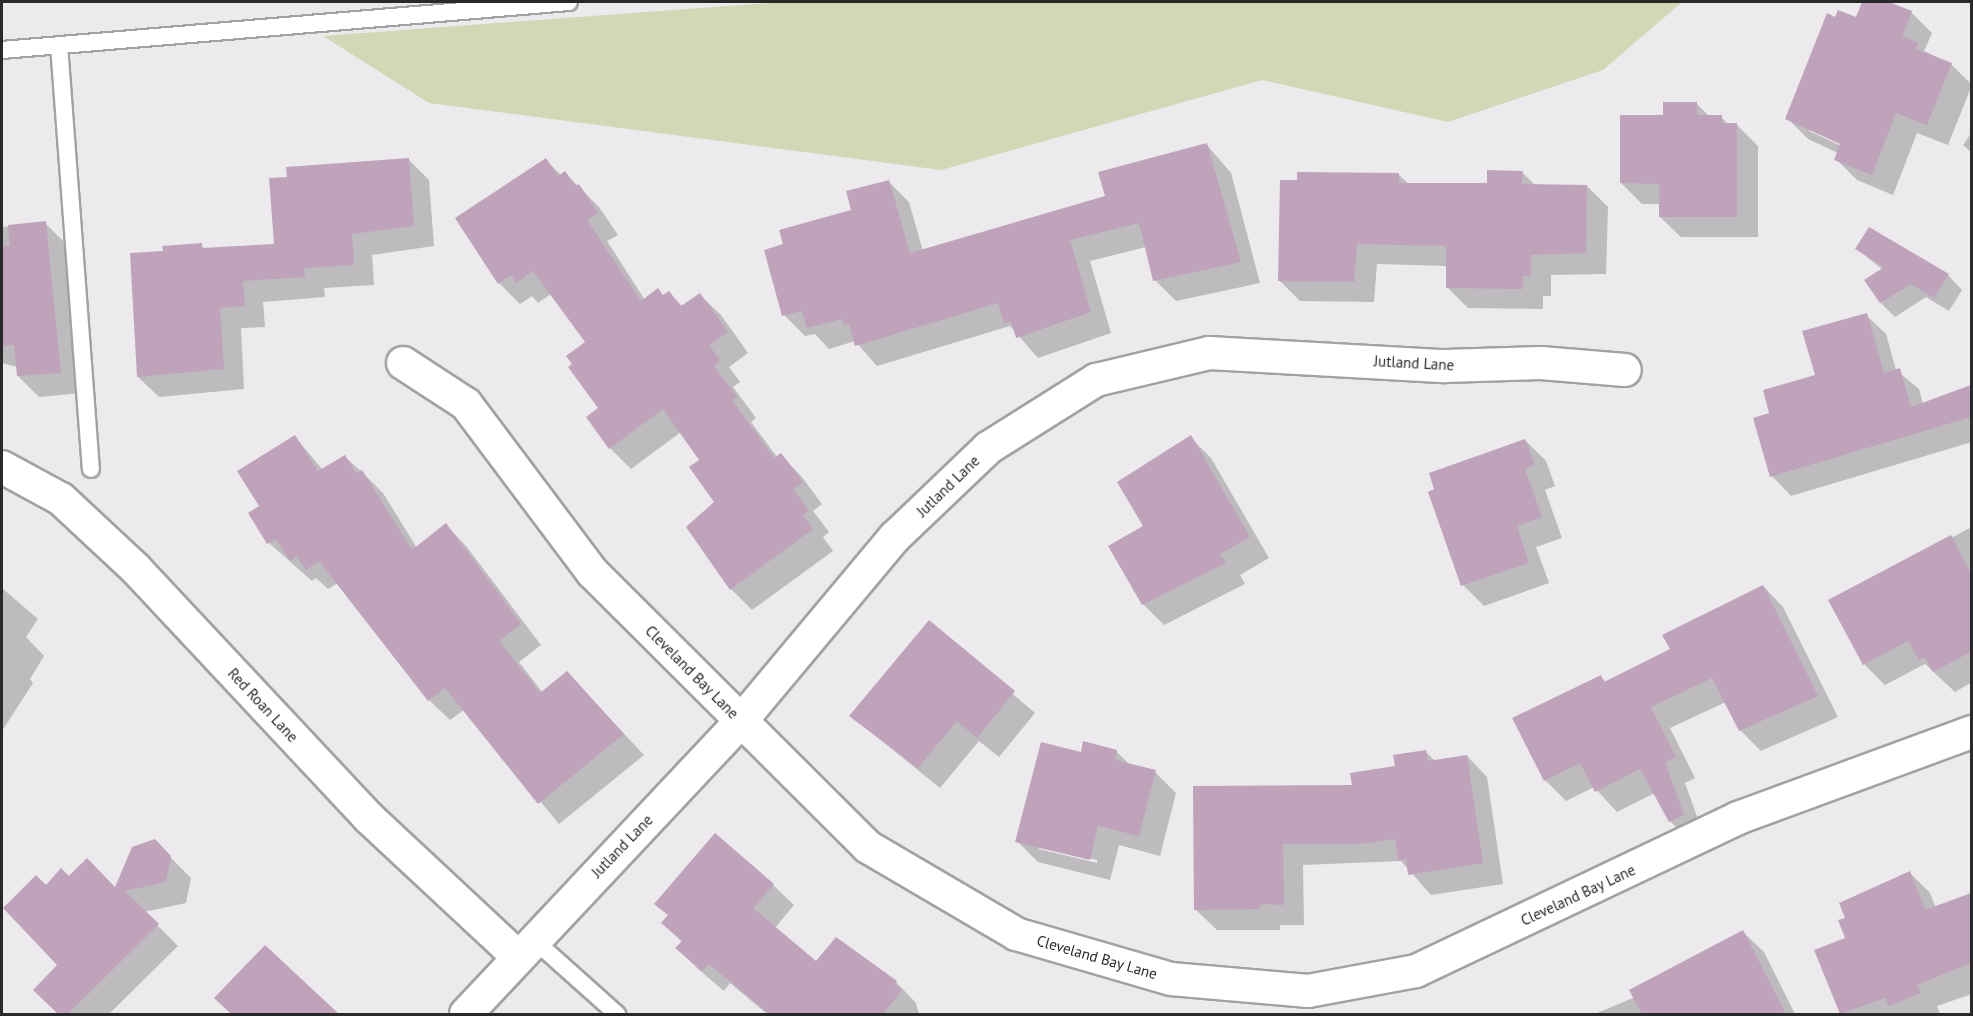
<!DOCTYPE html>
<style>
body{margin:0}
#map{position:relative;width:1973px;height:1016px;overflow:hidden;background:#edeaee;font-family:"PT Sans",sans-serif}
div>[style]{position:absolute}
.green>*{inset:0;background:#d2d7b5}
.shadow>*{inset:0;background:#0003}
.building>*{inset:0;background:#bfa3bb}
.roads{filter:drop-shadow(2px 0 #a3a1a4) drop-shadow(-2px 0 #a3a1a4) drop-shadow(0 2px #a3a1a4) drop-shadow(0 -2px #a3a1a4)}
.service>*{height:16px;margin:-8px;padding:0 8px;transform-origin:8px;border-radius:8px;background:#fff}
.minor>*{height:32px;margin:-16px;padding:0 16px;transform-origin:16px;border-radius:16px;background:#fff}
span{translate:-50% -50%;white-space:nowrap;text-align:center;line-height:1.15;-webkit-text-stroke:4.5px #fff;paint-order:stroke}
.street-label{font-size:15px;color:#2a292a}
.frame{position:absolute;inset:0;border:3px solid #2a292a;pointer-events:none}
</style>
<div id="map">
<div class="green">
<i style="clip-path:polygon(781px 2px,1682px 2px,1603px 70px,1448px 122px,1262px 80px,941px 170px,429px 103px,323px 36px)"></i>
</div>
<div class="shadow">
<i style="clip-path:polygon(evenodd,1864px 2px,1885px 2px,1911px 12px,1932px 33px,1924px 51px,1951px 64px,1972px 85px,1948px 145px,1917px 133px,1893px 195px,1857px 180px,1836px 159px,1838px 153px,1808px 139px,1787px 118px,1835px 19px,1857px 19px,1864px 2px,1809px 128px,1847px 145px,1846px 148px,1809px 131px,1809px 128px)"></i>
<i style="clip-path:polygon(1697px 104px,1710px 117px,1721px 117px,1729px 125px,1737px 125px,1758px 146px,1758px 237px,1681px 237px,1660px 217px,1660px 204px,1642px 204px,1621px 183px,1664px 117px)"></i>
<i style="clip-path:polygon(1972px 132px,1972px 153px,1963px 145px)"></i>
<i style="clip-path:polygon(1206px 144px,1231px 173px,1260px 283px,1176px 301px,1155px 280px,1146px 247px,1090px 261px,1111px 333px,1038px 358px,1010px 326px,877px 366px,855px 341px,829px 349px,815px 334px,805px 336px,784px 315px,785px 245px,853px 211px,888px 181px,909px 202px,923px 251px,1106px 197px)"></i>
<i style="clip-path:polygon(408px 159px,429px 180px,434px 246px,372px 255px,374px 285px,324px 288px,325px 297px,263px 302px,265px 327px,241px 328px,244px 389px,159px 397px,138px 377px,164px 253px,201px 245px,206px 250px,275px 246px,288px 178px)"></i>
<i style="clip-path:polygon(546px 160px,561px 175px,565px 173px,599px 207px,618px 235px,607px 241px,645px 300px,669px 293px,683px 307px,700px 295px,721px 315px,748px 353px,729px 367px,740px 382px,733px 387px,756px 418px,751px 422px,777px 457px,781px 455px,801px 476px,822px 504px,813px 511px,829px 532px,823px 537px,833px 551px,752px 610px,731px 589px,716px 503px,701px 460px,681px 432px,631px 469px,610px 448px,587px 342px,551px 294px,538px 303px,532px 296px,520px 304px,499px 283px)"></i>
<i style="clip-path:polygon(1522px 172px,1536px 186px,1587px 186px,1608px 207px,1606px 274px,1551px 275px,1551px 296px,1543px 296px,1543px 309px,1468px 308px,1447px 287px,1447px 266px,1377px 264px,1374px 302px,1300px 301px,1279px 280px,1399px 175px,1409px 184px,1488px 185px)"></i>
<i style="clip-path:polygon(45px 223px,66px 244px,81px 393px,39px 397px,18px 376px,17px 367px,2px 363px,2px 227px)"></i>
<i style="clip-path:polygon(1869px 229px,1948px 275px,1962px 290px,1949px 311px,1926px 297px,1895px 317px,1881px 303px,1866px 280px,1883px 270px,1857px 249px)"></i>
<i style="clip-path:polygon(1866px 315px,1886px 334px,1896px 370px,1919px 389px,1923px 404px,1972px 386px,1972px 442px,1791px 496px,1772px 476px,1771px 414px,1816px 376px)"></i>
<i style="clip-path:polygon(295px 437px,323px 470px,345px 457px,362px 472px,383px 493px,417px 548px,446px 525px,466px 546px,541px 645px,519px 662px,543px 693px,567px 673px,644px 755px,559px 824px,464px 710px,450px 720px,429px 700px,338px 583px,328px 589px,316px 578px,312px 581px,269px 543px,261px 507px)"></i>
<i style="clip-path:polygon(1190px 437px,1211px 458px,1269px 558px,1240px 575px,1245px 584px,1164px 625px,1143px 604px,1145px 527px)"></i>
<i style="clip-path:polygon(1525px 440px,1546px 461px,1555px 486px,1545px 490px,1562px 538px,1536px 547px,1549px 583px,1484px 606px,1463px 585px)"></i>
<i style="clip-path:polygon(1972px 527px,1972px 682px,1955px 692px,1925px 664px,1885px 685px,1864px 664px,1830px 601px)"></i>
<i style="clip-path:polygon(1763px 586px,1783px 607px,1838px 717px,1761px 751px,1740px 730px,1726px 702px,1670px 728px,1695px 778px,1685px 783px,1704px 836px,1691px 842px,1670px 821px,1655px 793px,1617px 812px,1594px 787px,1566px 801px,1545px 780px,1600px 676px,1606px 682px,1672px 650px)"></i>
<i style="clip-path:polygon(2px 588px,38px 619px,26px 637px,44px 656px,30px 679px,33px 683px,2px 731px)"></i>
<i style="clip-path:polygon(929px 622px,1035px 713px,999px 757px,979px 741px,940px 788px,851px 716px)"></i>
<i style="clip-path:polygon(evenodd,1116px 751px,1130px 765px,1155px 772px,1176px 793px,1160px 856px,1119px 845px,1110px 880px,1038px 862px,1017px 841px,1082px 754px,1116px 751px,1039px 846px,1097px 860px,1097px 863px,1039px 849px,1039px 846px)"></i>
<i style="clip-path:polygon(1426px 752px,1435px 761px,1467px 756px,1487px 777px,1503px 884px,1431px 895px,1401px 861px,1303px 865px,1304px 925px,1280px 925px,1280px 930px,1217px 930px,1196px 910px,1353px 786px)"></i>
<i style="clip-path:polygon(154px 841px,191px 878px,186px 903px,144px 912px,178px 946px,109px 1014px,60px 1014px,35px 990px,59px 965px,46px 887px,69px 878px,116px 889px)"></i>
<i style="clip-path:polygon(1909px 872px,1930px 893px,1936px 908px,1972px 895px,1972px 994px,1937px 1006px,1940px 1014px,1841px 1014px,1816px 951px,1847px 939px,1847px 919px)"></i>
<i style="clip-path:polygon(773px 885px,794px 905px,775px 928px,816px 963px,896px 982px,916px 1003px,919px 1014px,767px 1014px,730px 983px,724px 991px,698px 969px,677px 948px,682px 942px,663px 923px,669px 916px,656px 904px)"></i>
<i style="clip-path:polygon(1743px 932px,1764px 952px,1795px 1014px,1595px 1014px,1635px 997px)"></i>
<i style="clip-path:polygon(265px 947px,337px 1014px,232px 1014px,216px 998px)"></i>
</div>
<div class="building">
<i style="clip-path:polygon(1862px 2px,1889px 2px,1912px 11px,1902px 36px,1918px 43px,1916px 49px,1952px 63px,1927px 125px,1896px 113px,1872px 175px,1834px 160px,1840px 144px,1785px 119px,1827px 13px,1835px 17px,1838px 10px,1856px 17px)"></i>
<i style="clip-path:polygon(1663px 102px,1697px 102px,1697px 115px,1722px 115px,1722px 123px,1737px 123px,1737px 217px,1659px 217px,1659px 184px,1620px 183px,1620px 115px,1663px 115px)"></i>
<i style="clip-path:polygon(1207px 143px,1241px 262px,1153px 281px,1139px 223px,1070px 240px,1091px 312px,1016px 338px,1011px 321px,1004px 323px,998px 303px,855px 346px,849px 324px,844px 325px,842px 319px,807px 328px,802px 311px,782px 316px,764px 250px,783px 244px,779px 230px,851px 210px,846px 191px,889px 180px,910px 253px,1105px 196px,1098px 172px)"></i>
<i style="clip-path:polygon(409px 158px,414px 226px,352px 234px,354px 265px,304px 268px,305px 277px,243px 281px,245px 306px,220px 308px,224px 369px,137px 377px,130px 253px,163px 251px,162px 246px,202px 243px,202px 248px,274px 244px,269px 178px,287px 177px,286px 167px)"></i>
<i style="clip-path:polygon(546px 158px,558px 176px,565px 171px,576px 186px,579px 184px,598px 213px,587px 220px,641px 301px,658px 288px,663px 295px,669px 291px,681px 306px,700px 293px,728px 332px,709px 345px,720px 360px,714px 366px,737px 397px,732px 400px,774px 458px,781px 453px,803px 482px,793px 489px,809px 511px,803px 515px,813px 529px,730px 590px,686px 527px,714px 502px,689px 467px,699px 460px,663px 409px,609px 449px,586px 417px,598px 408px,568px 367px,572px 364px,566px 356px,585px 342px,533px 271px,516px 283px,511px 275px,498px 284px,455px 218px)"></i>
<i style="clip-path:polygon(1487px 170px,1523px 171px,1522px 184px,1587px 185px,1586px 253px,1531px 255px,1531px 276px,1523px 276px,1523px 289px,1446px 288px,1446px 246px,1357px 244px,1354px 282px,1278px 281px,1280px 180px,1297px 180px,1297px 172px,1399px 173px,1399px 183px,1487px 183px)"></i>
<i style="clip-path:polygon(46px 221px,61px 373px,17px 376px,14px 345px,2px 346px,2px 246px,10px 246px,8px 225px)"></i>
<i style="clip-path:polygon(1869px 227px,1949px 274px,1934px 298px,1911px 284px,1880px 303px,1864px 280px,1884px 267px,1855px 249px)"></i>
<i style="clip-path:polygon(1867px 313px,1884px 373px,1900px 368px,1911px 407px,1971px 385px,1971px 417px,1770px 477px,1753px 418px,1769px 413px,1763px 390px,1815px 375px,1802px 331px)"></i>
<i style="clip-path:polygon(295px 435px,318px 471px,345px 455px,356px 473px,362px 470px,412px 550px,446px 523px,521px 624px,499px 641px,540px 693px,567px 671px,624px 734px,538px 804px,445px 688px,428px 701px,319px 561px,306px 570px,297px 556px,290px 561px,276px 539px,267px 544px,248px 513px,259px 506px,237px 471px)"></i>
<i style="clip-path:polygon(1191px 435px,1250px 537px,1220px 554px,1226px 563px,1142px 605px,1108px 546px,1143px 526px,1117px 482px)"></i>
<i style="clip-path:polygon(1525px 439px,1535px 465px,1525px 469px,1542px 517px,1517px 526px,1529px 563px,1461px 586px,1428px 492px,1434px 489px,1429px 473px)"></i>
<i style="clip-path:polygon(1951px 535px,1971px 574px,1971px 652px,1933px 672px,1925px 657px,1919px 660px,1908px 641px,1863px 665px,1828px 600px)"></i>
<i style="clip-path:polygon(1763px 585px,1818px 696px,1739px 731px,1712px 678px,1651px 707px,1676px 757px,1665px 762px,1684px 815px,1669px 822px,1640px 769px,1595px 792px,1580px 763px,1544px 781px,1512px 718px,1601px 675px,1604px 682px,1670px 649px,1662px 635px)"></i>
<i style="clip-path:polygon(929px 620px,1015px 691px,977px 738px,957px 721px,918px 768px,849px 716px)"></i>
<i style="clip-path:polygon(1083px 741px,1117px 750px,1115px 760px,1156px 770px,1139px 836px,1098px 826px,1090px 860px,1015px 842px,1041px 742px,1081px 752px)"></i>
<i style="clip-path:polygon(1426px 750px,1428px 761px,1467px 755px,1483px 863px,1408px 875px,1406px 859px,1398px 861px,1395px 839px,1360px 844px,1283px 844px,1284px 905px,1260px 904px,1259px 909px,1194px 910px,1193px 786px,1352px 785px,1350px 773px,1395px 766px,1393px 755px)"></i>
<i style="clip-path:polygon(715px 833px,774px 884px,753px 908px,816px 961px,836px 937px,897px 981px,894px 984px,902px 990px,883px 1014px,769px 1014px,709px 964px,702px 971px,675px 948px,682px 941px,661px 923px,668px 915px,654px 904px)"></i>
<i style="clip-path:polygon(155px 839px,171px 856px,166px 882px,125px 891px,159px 924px,68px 1014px,58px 1014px,33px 990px,57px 965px,3px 908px,36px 875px,46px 885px,61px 868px,69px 876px,87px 858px,115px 887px,132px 847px)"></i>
<i style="clip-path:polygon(1910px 871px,1925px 910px,1971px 893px,1971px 963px,1917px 985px,1921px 993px,1889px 1006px,1885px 998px,1840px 1014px,1814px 950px,1845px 938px,1838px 920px,1845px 918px,1839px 903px)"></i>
<i style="clip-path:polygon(1743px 930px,1786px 1014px,1642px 1014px,1629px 990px)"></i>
<i style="clip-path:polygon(265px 945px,339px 1014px,231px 1014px,214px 998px)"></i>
</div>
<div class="roads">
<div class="service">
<i style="left:59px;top:45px;width:425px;rotate:85.7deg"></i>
<i style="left:2px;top:50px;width:569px;rotate:-4.84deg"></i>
<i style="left:533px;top:939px;width:113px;rotate:41.8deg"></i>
</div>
<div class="minor">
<i style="left:403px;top:363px;width:75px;rotate:33.1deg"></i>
<i style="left:466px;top:404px;width:211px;rotate:53.1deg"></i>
<i style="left:593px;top:573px;width:388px;rotate:44.9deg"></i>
<i style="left:868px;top:847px;width:172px;rotate:30.4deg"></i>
<i style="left:1016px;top:934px;width:161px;rotate:16.2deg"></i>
<i style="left:1171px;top:979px;width:138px;rotate:5deg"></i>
<i style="left:1308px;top:991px;width:110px;rotate:-10.5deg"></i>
<i style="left:1416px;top:971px;width:357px;rotate:-25.4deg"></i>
<i style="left:1738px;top:818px;width:249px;rotate:-20.2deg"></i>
<i style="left:2px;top:467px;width:67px;rotate:28.5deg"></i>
<i style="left:61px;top:499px;width:103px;rotate:43deg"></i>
<i style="left:136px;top:569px;width:340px;rotate:46.9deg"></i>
<i style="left:368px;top:817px;width:204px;rotate:43deg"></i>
<i style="left:466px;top:1014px;width:402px;rotate:-46.8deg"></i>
<i style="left:741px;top:721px;width:240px;rotate:-50.1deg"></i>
<i style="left:895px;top:537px;width:129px;rotate:-43.7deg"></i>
<i style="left:988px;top:448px;width:128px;rotate:-32.2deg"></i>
<i style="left:1096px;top:380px;width:116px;rotate:-13.4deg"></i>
<i style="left:1209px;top:353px;width:236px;rotate:3.2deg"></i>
<i style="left:1445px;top:366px;width:96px;rotate:-1.8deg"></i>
<i style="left:1541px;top:363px;width:84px;rotate:4.8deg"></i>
</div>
</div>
<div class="street-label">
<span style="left:1414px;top:363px;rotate:3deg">Jutland Lane</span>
<span style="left:948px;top:486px;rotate:-44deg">Jutland Lane</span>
<span style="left:692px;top:672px;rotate:45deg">Cleveland Bay Lane</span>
<span style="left:263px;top:705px;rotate:47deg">Red Roan Lane</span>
<span style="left:622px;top:846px;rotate:-46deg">Jutland Lane</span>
<span style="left:1578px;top:895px;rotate:-25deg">Cleveland Bay Lane</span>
<span style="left:1097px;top:957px;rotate:16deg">Cleveland Bay Lane</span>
</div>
<div class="frame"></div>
</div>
